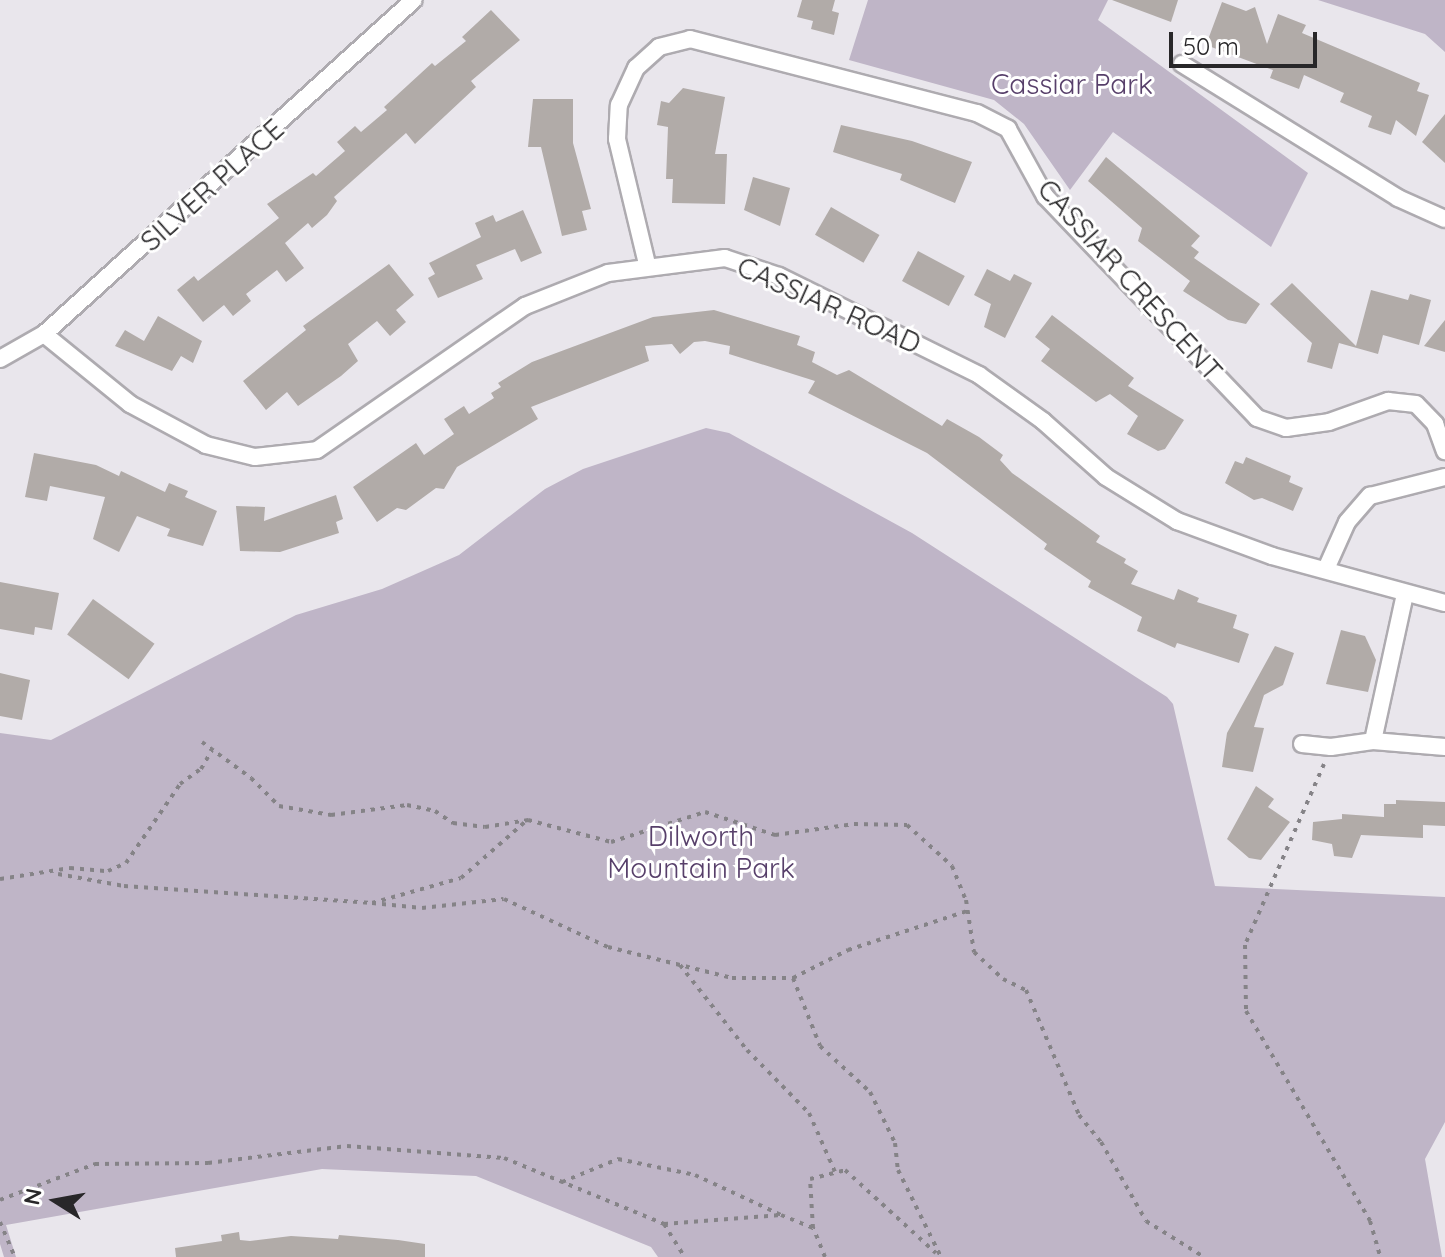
<!DOCTYPE html>
<style>
body{margin:0}
#map{position:relative;width:1445px;height:1257px;overflow:hidden;background:#e9e6ec;font-family:Quicksand,sans-serif}
div>[style]{position:absolute}
.green>*{inset:0;background:#bfb5c7}
.building>*{inset:0;background:#b1aba8;transform-origin:0 0}
.path>*{height:4px;margin-top:-2px;transform-origin:0;background:repeating-linear-gradient(90deg,#858387 0 4px,transparent 0 10px)}
.roads{filter:drop-shadow(2px 0 #aeabb0) drop-shadow(-2px 0 #aeabb0) drop-shadow(0 2px #aeabb0) drop-shadow(0 -2px #aeabb0)}
.street>*{height:16px;margin:-8px;padding:0 8px;transform-origin:8px;border-radius:8px;background:#fff}
span{translate:-50% -50%;white-space:nowrap;text-align:center;line-height:1.15;-webkit-text-stroke:6px #fff;paint-order:stroke}
.park-label{font-size:28px;color:#573f6a}
.street-label{font-size:28px;color:#282729}
.north{position:absolute;left:16px;top:1161px;width:80px;height:80px;-webkit-text-stroke:6px #fff;paint-order:stroke;rotate:281deg;font-size:22px;font-weight:700;line-height:32px;text-align:center;color:#282729}
.north::after{content:'';display:block;margin:auto;width:28px;height:36px;background:#282729;clip-path:polygon(50% 0,100% 100%,50% 72%,0 100%)}
.scale{position:absolute;left:1169px;top:32px;width:148px;height:36px;box-sizing:border-box;border:4px solid #282729;border-top:0;padding-left:10px;font-size:24px;line-height:28px;white-space:nowrap;color:#282729;-webkit-text-stroke:6px #fff;paint-order:stroke}
</style>
<div id="map">
<div class="green">
<i style="clip-path:polygon(868px 0,1108px 0,1098px 20px,1308px 173px,1271px 247px,1113px 132px,1070px 190px,1024px 124px,994px 100px,849px 60px)"></i>
<i style="clip-path:polygon(1318px 0,1445px 0,1445px 52px,1425px 34px)"></i>
<i style="clip-path:polygon(706px 428px,729px 433px,912px 533px,1167px 697px,1173px 704px,1215px 886px,1445px 897px,1445px 1122px,1425px 1159px,1442px 1257px,658px 1257px,651px 1247px,476px 1176px,322px 1169px,6px 1225px,16px 1257px,4px 1257px,0 1244px,0 733px,51px 740px,296px 615px,382px 589px,459px 555px,545px 489px,583px 469px)"></i>
</div>
<div class="building">
<i style="clip-path:polygon(802px 0,835px 0,832px 11px,839px 13px,834px 35px,811px 29px,813px 21px,797px 17px)"></i>
<i style="clip-path:polygon(1112px 0,1178px 0,1171px 22px)"></i>
<i style="clip-path:polygon(1222px 2px,1246px 11px,1255px 7px,1267px 44px,1278px 14px,1306px 25px,1302px 33px,1420px 83px,1417px 91px,1429px 95px,1416px 136px,1396px 120px,1391px 135px,1368px 127px,1372px 116px,1340px 102px,1344px 93px,1304px 75px,1299px 89px,1270px 78px,1273px 70px,1206px 45px)"></i>
<i style="clip-path:polygon(491px 10px,520px 40px,471px 81px,476px 87px,415px 144px,406px 133px,334px 197px,337px 201px,327px 215px,312px 228px,308px 223px,285px 243px,304px 268px,286px 282px,277px 270px,246px 294px,251px 301px,233px 316px,224px 305px,203px 322px,177px 290px,194px 276px,198px 281px,279px 218px,267px 204px,313px 173px,316px 176px,345px 151px,337px 142px,355px 126px,361px 132px,387px 110px,384px 107px,432px 63px,435px 66px,466px 41px,462px 37px)"></i>
<i style="clip-path:polygon(683px 88px,725px 97px,715px 154px,727px 154px,725px 204px,672px 203px,673px 179px,666px 179px,668px 127px,657px 125px,661px 101px,669px 103px)"></i>
<i style="clip-path:polygon(533px 99px,573px 99px,573px 143px,591px 209px,582px 211px,587px 230px,562px 236px,541px 147px,528px 147px)"></i>
<i style="clip-path:polygon(1445px 114px,1445px 163px,1422px 142px)"></i>
<i style="clip-path:polygon(841px 125px,912px 141px,972px 162px,955px 203px,900px 180px,902px 174px,833px 152px)"></i>
<i style="clip-path:polygon(1106px 157px,1200px 236px,1191px 246px,1199px 252px,1194px 258px,1260px 304px,1246px 324px,1228px 320px,1183px 291px,1190px 281px,1138px 241px,1142px 228px,1088px 181px)"></i>
<i style="clip-path:polygon(753px 177px,790px 188px,780px 226px,744px 210px)"></i>
<i style="left:831px;top:207px;width:56px;height:32px;rotate:30deg"></i>
<i style="clip-path:polygon(523px 210px,542px 253px,521px 262px,515px 249px,476px 265px,483px 279px,438px 298px,428px 278px,435px 274px,429px 263px,481px 237px,475px 223px,493px 215px,496px 222px)"></i>
<i style="left:918px;top:251px;width:53px;height:34px;rotate:28deg"></i>
<i style="clip-path:polygon(389px 264px,414px 295px,396px 310px,406px 322px,390px 336px,377px 321px,348px 344px,358px 361px,341px 376px,298px 406px,287px 392px,266px 410px,243px 381px,306px 330px,303px 326px)"></i>
<i style="clip-path:polygon(987px 269px,1010px 281px,1014px 274px,1032px 283px,1005px 338px,984px 327px,991px 304px,974px 295px)"></i>
<i style="clip-path:polygon(1292px 283px,1356px 346px,1371px 290px,1408px 300px,1410px 294px,1431px 300px,1419px 345px,1383px 335px,1378px 354px,1339px 343px,1332px 369px,1307px 362px,1312px 343px,1270px 304px)"></i>
<i style="clip-path:polygon(714px 310px,800px 336px,797px 345px,815px 352px,812px 362px,837px 375px,849px 370px,942px 426px,947px 419px,979px 437px,1003px 455px,1000px 460px,1012px 473px,1100px 536px,1096px 542px,1126px 559px,1124px 563px,1138px 571px,1131px 584px,1174px 600px,1178px 589px,1199px 598px,1197px 602px,1237px 615px,1233px 628px,1249px 634px,1239px 663px,1177px 643px,1175px 648px,1137px 631px,1142px 617px,1088px 587px,1091px 581px,1044px 549px,1047px 544px,927px 453px,808px 393px,815px 381px,729px 354px,730px 346px,705px 341px,694px 342px,680px 354px,672px 344px,645px 346px,649px 361px,531px 407px,538px 419px,457px 467px,444px 489px,436px 488px,406px 510px,397px 508px,377px 522px,353px 487px,416px 443px,424px 455px,454px 434px,444px 419px,464px 406px,469px 414px,494px 398px,491px 393px,501px 387px,498px 383px,532px 362px,653px 317px)"></i>
<i style="clip-path:polygon(1052px 315px,1134px 378px,1128px 386px,1184px 420px,1165px 449px,1158px 451px,1127px 434px,1138px 416px,1110px 394px,1096px 402px,1041px 361px,1050px 349px,1035px 337px)"></i>
<i style="clip-path:polygon(158px 316px,202px 341px,193px 363px,181px 356px,172px 371px,115px 346px,125px 330px,144px 341px)"></i>
<i style="clip-path:polygon(1445px 320px,1445px 352px,1424px 346px)"></i>
<i style="clip-path:polygon(34px 453px,96px 465px,119px 476px,121px 471px,165px 492px,169px 483px,188px 491px,185px 497px,217px 511px,203px 546px,167px 536px,170px 529px,137px 516px,119px 552px,93px 539px,105px 497px,50px 486px,47px 501px,25px 497px)"></i>
<i style="clip-path:polygon(1246px 457px,1291px 476px,1289px 482px,1303px 488px,1293px 511px,1262px 498px,1254px 500px,1225px 483px,1235px 461px,1243px 464px)"></i>
<i style="clip-path:polygon(336px 495px,343px 519px,336px 522px,339px 533px,280px 552px,240px 551px,236px 506px,265px 507px,264px 521px)"></i>
<i style="clip-path:polygon(0 582px,59px 593px,52px 630px,35px 627px,34px 635px,0 629px)"></i>
<i style="left:93px;top:599px;width:76px;height:44px;rotate:36deg"></i>
<i style="clip-path:polygon(1341px 630px,1365px 636px,1376px 660px,1368px 692px,1326px 684px)"></i>
<i style="clip-path:polygon(1275px 646px,1294px 653px,1283px 685px,1264px 695px,1254px 727px,1264px 728px,1253px 772px,1222px 767px,1227px 733px)"></i>
<i style="clip-path:polygon(0 673px,30px 680px,22px 720px,0 716px)"></i>
<i style="clip-path:polygon(1256px 786px,1274px 799px,1268px 807px,1290px 822px,1261px 860px,1249px 858px,1227px 839px)"></i>
<i style="clip-path:polygon(1396px 800px,1445px 802px,1445px 826px,1423px 825px,1423px 838px,1361px 835px,1352px 858px,1334px 856px,1332px 844px,1312px 840px,1313px 822px,1342px 819px,1342px 814px,1384px 817px,1384px 804px,1396px 804px)"></i>
<i style="clip-path:polygon(239px 1232px,240px 1240px,250px 1241px,291px 1236px,338px 1239px,339px 1235px,398px 1240px,425px 1244px,425px 1257px,176px 1257px,175px 1248px,222px 1241px,221px 1235px)"></i>
</div>
<div class="path">
<i style="left:202px;top:742px;width:61px;rotate:36.3deg"></i>
<i style="left:251px;top:778px;width:40px;rotate:45deg"></i>
<i style="left:279px;top:806px;width:53px;rotate:9.8deg"></i>
<i style="left:331px;top:815px;width:77px;rotate:-7.5deg"></i>
<i style="left:407px;top:805px;width:29px;rotate:12deg"></i>
<i style="left:435px;top:811px;width:22px;rotate:34deg"></i>
<i style="left:453px;top:823px;width:32px;rotate:7deg"></i>
<i style="left:485px;top:827px;width:44px;rotate:-9.2deg"></i>
<i style="left:528px;top:820px;width:86px;rotate:14.8deg"></i>
<i style="left:611px;top:842px;width:99px;rotate:-17.7deg"></i>
<i style="left:705px;top:812px;width:74px;rotate:18.2deg"></i>
<i style="left:775px;top:835px;width:80px;rotate:-7.9deg"></i>
<i style="left:854px;top:824px;width:53px;rotate:1.1deg"></i>
<i style="left:907px;top:825px;width:61px;rotate:42.3deg"></i>
<i style="left:952px;top:866px;width:37px;rotate:68deg"></i>
<i style="left:966px;top:900px;width:53px;rotate:81.3deg"></i>
<i style="left:974px;top:952px;width:40px;rotate:43deg"></i>
<i style="left:1003px;top:979px;width:25px;rotate:26deg"></i>
<i style="left:1026px;top:990px;width:136px;rotate:67deg"></i>
<i style="left:1079px;top:1115px;width:35px;rotate:51deg"></i>
<i style="left:1101px;top:1142px;width:91px;rotate:60.3deg"></i>
<i style="left:1146px;top:1221px;width:68px;rotate:31.8deg"></i>
<i style="left:1324px;top:764px;width:197px;rotate:113.6deg"></i>
<i style="left:1245px;top:945px;width:66px;rotate:89.1deg"></i>
<i style="left:1246px;top:1011px;width:244px;rotate:59.4deg"></i>
<i style="left:1370px;top:1221px;width:37px;rotate:74deg"></i>
<i style="left:58px;top:874px;width:67px;rotate:10.3deg"></i>
<i style="left:124px;top:886px;width:249px;rotate:3.9deg"></i>
<i style="left:372px;top:903px;width:92px;rotate:-15.7deg"></i>
<i style="left:461px;top:878px;width:86px;rotate:-41.2deg"></i>
<i style="left:0;top:879px;width:71px;rotate:-8.9deg"></i>
<i style="left:70px;top:868px;width:38px;rotate:5deg"></i>
<i style="left:108px;top:871px;width:20px;rotate:-24deg"></i>
<i style="left:126px;top:863px;width:96px;rotate:-55.6deg"></i>
<i style="left:180px;top:784px;width:26px;rotate:-36deg"></i>
<i style="left:201px;top:769px;width:22px;rotate:-60deg"></i>
<i style="left:372px;top:903px;width:50px;rotate:5.7deg"></i>
<i style="left:422px;top:908px;width:82px;rotate:-6.3deg"></i>
<i style="left:504px;top:899px;width:115px;rotate:24.8deg"></i>
<i style="left:608px;top:947px;width:128px;rotate:14deg"></i>
<i style="left:732px;top:978px;width:61px"></i>
<i style="left:793px;top:978px;width:62px;rotate:-27deg"></i>
<i style="left:848px;top:950px;width:125px;rotate:-18.1deg"></i>
<i style="left:680px;top:965px;width:108px;rotate:51.8deg"></i>
<i style="left:747px;top:1050px;width:88px;rotate:45.5deg"></i>
<i style="left:809px;top:1113px;width:64px;rotate:66.2deg"></i>
<i style="left:793px;top:978px;width:73px;rotate:68.3deg"></i>
<i style="left:820px;top:1046px;width:68px;rotate:42.6deg"></i>
<i style="left:870px;top:1092px;width:57px;rotate:63.9deg"></i>
<i style="left:895px;top:1143px;width:27px;rotate:84deg"></i>
<i style="left:898px;top:1170px;width:97px;rotate:63.7deg"></i>
<i style="left:562px;top:1182px;width:61px;rotate:-22.3deg"></i>
<i style="left:618px;top:1159px;width:79px;rotate:11.7deg"></i>
<i style="left:695px;top:1175px;width:95px;rotate:24.9deg"></i>
<i style="left:0;top:1200px;width:102px;rotate:-20.8deg"></i>
<i style="left:95px;top:1164px;width:113px;rotate:-0.5deg"></i>
<i style="left:208px;top:1163px;width:140px;rotate:-7deg"></i>
<i style="left:347px;top:1146px;width:157px;rotate:4.4deg"></i>
<i style="left:504px;top:1158px;width:173px;rotate:22.4deg"></i>
<i style="left:664px;top:1224px;width:39px;rotate:58deg"></i>
<i style="left:0;top:1222px;width:38px;rotate:67deg"></i>
<i style="left:664px;top:1224px;width:117px;rotate:-4.4deg"></i>
<i style="left:781px;top:1215px;width:35px;rotate:22deg"></i>
<i style="left:825px;top:1257px;width:31px;rotate:-112deg"></i>
<i style="left:813px;top:1228px;width:49px;rotate:-93.5deg"></i>
<i style="left:810px;top:1179px;width:36px;rotate:-14deg"></i>
<i style="left:845px;top:1170px;width:123px;rotate:42.4deg"></i>
</div>
<div class="roads">
<div class="street">
<i style="left:1182px;top:64px;width:254px;rotate:31.8deg"></i>
<i style="left:1398px;top:198px;width:51px;rotate:24.1deg"></i>
<i style="left:647px;top:264px;width:129px;rotate:-103.5deg"></i>
<i style="left:617px;top:139px;width:34px;rotate:-87deg"></i>
<i style="left:619px;top:105px;width:41px;rotate:-65.3deg"></i>
<i style="left:636px;top:68px;width:31px;rotate:-42deg"></i>
<i style="left:659px;top:47px;width:32px;rotate:-14deg"></i>
<i style="left:690px;top:39px;width:296px;rotate:14.5deg"></i>
<i style="left:977px;top:113px;width:35px;rotate:27deg"></i>
<i style="left:1008px;top:129px;width:77px;rotate:61.1deg"></i>
<i style="left:1045px;top:196px;width:307px;rotate:46.3deg"></i>
<i style="left:1257px;top:418px;width:31px;rotate:19deg"></i>
<i style="left:1286px;top:428px;width:43px;rotate:-7.9deg"></i>
<i style="left:1329px;top:422px;width:63px;rotate:-19.6deg"></i>
<i style="left:1388px;top:401px;width:28px;rotate:6deg"></i>
<i style="left:1416px;top:404px;width:28px;rotate:46deg"></i>
<i style="left:1435px;top:424px;width:29px;rotate:70deg"></i>
<i style="left:44px;top:334px;width:111px;rotate:39.1deg"></i>
<i style="left:130px;top:404px;width:86px;rotate:28.3deg"></i>
<i style="left:206px;top:445px;width:50px;rotate:13.8deg"></i>
<i style="left:255px;top:457px;width:62px;rotate:-6.4deg"></i>
<i style="left:317px;top:450px;width:253px;rotate:-34.7deg"></i>
<i style="left:525px;top:306px;width:89px;rotate:-21.7deg"></i>
<i style="left:608px;top:273px;width:118px;rotate:-7.3deg"></i>
<i style="left:725px;top:258px;width:57px;rotate:18.4deg"></i>
<i style="left:779px;top:276px;width:223px;rotate:26.3deg"></i>
<i style="left:979px;top:375px;width:79px;rotate:35.7deg"></i>
<i style="left:1043px;top:421px;width:84px;rotate:41.6deg"></i>
<i style="left:1106px;top:477px;width:84px;rotate:31.8deg"></i>
<i style="left:1177px;top:521px;width:101px;rotate:20.2deg"></i>
<i style="left:1272px;top:556px;width:179px;rotate:15.2deg"></i>
<i style="left:0;top:359px;width:51px;rotate:-29.6deg"></i>
<i style="left:44px;top:334px;width:498px;rotate:-42.1deg"></i>
<i style="left:1326px;top:569px;width:51px;rotate:-65.9deg"></i>
<i style="left:1347px;top:522px;width:35px;rotate:-49deg"></i>
<i style="left:1370px;top:496px;width:77px;rotate:-14.2deg"></i>
<i style="left:1405px;top:594px;width:150px;rotate:102.3deg"></i>
<i style="left:1373px;top:741px;width:72px;rotate:4.8deg"></i>
<i style="left:1302px;top:744px;width:29px;rotate:6deg"></i>
<i style="left:1331px;top:747px;width:42px;rotate:-8.1deg"></i>
</div>
</div>
<div class="park-label">
<span style="left:1072px;top:84px">Cassiar Park</span>
<span style="left:701px;top:852px">Dilworth<br>Mountain Park</span>
</div>
<div class="street-label">
<span style="left:212px;top:185px;rotate:-42deg">SILVER PLACE</span>
<span style="left:1130px;top:280px;rotate:48deg">CASSIAR CRESCENT</span>
<span style="left:829px;top:305px;rotate:24deg">CASSIAR ROAD</span>
</div>
<div class="north">N</div>
<div class="scale">50 m</div>
</div>
